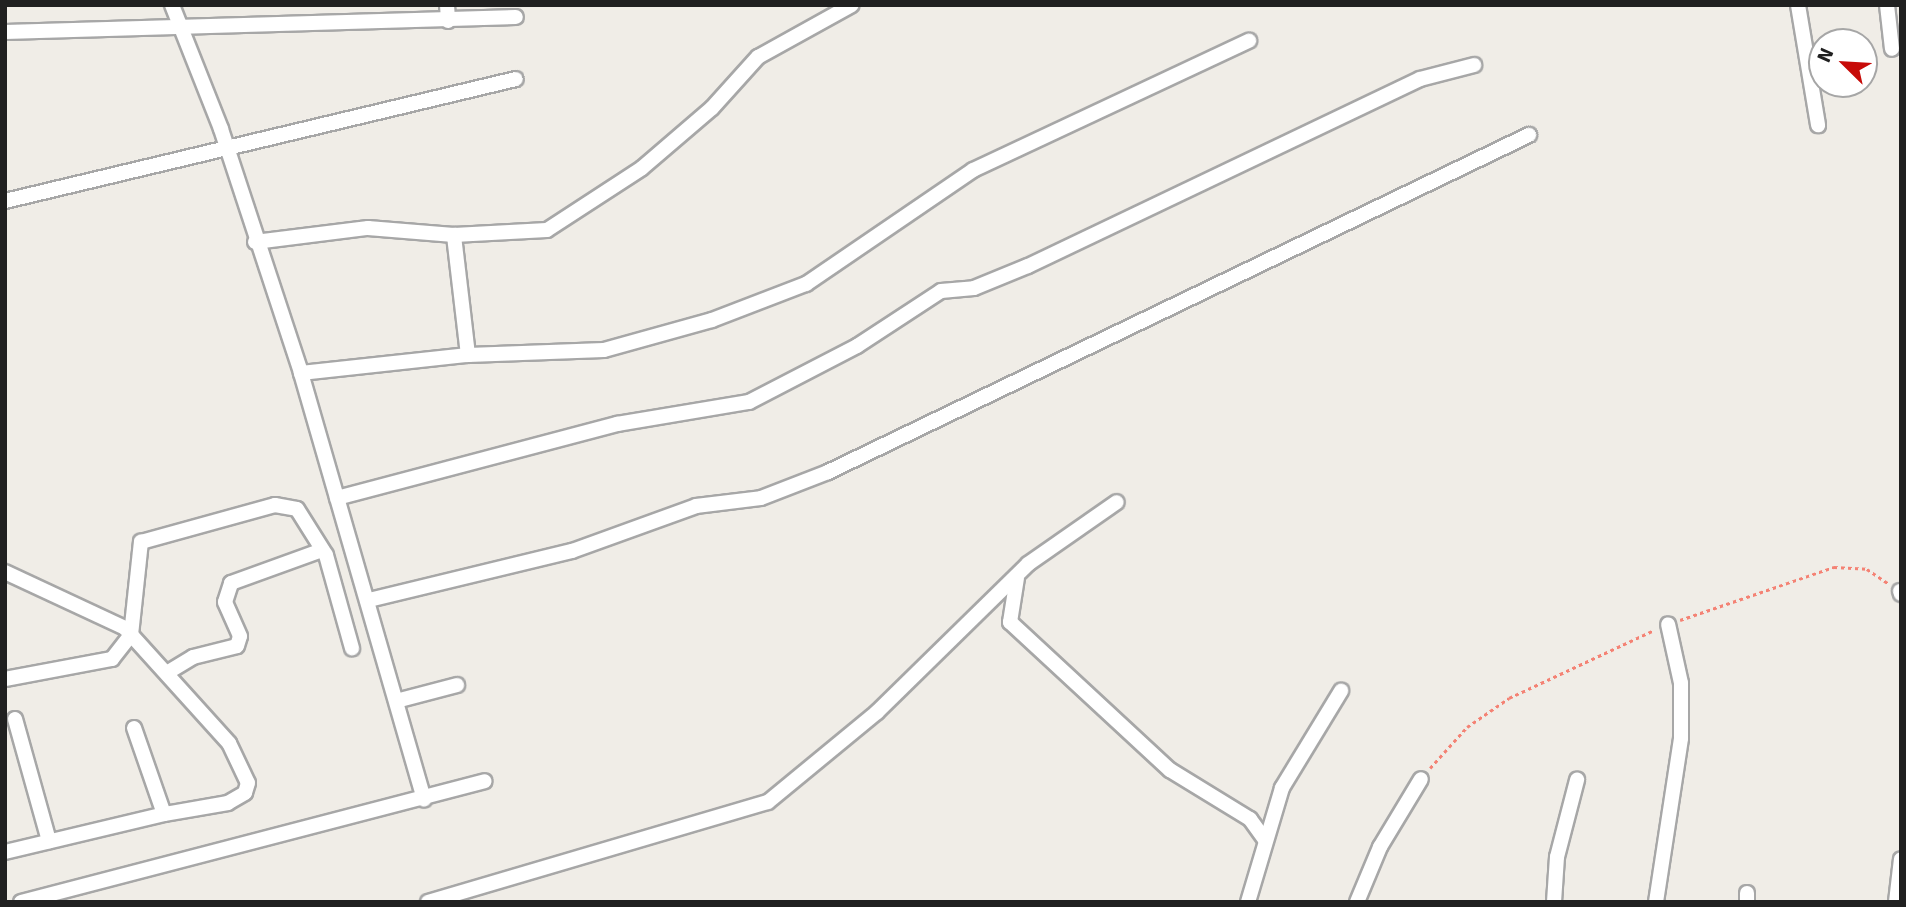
<!DOCTYPE html>
<style>
body{margin:0}
#map{position:relative;width:1906px;height:907px;overflow:hidden;background:#f0ede7;font-family:Signika,sans-serif}
div>[style]{position:absolute}
.path>*{height:2.5px;margin-top:-1.25px;transform-origin:0;background:repeating-linear-gradient(90deg,#f48274 0 3.5px,transparent 0 7px)}
.roads{filter:drop-shadow(2px 0 #a7a7a7) drop-shadow(-2px 0 #a7a7a7) drop-shadow(0 2px #a7a7a7) drop-shadow(0 -2px #a7a7a7)}
.street>*{height:14px;margin:-7px;padding:0 7px;transform-origin:7px;border-radius:7px;background:#fff}
span{translate:-50% -50%;white-space:nowrap;text-align:center;line-height:1.15;-webkit-text-stroke:5px #fff;paint-order:stroke}
.frame{position:absolute;inset:0;border:7px solid #202020;pointer-events:none}
.north{position:absolute;left:1808px;top:28px;width:70px;height:70px;box-sizing:border-box;background:#fff;border:2px solid #a6a6a6;border-radius:50%;rotate:294deg;font-size:19px;font-weight:700;line-height:28px;text-align:center;color:#202020}
.north::after{content:'';display:block;margin:auto;width:24px;height:32px;background:#c70b08;clip-path:polygon(50% 0,100% 100%,50% 72%,0 100%)}
</style>
<div id="map">
<div class="path">
<i style="left:1680px;top:620px;width:163px;rotate:-19deg"></i>
<i style="left:1834px;top:567px;width:33px;rotate:3deg"></i>
<i style="left:1867px;top:569px;width:25px;rotate:34deg"></i>
<i style="left:1430px;top:768px;width:55px;rotate:-47.9deg"></i>
<i style="left:1467px;top:727px;width:51px;rotate:-34.6deg"></i>
<i style="left:1509px;top:698px;width:160px;rotate:-25.1deg"></i>
</div>
<div class="roads">
<div class="street">
<i style="left:172px;top:5px;width:133px;rotate:68.4deg"></i>
<i style="left:221px;top:129px;width:257px;rotate:71.8deg"></i>
<i style="left:301px;top:373px;width:444px;rotate:73.9deg"></i>
<i style="left:447px;top:5px;width:16px;rotate:86deg"></i>
<i style="left:1798px;top:5px;width:122px;rotate:80.5deg"></i>
<i style="left:1887px;top:5px;width:44px;rotate:83.5deg"></i>
<i style="left:5px;top:32px;width:511px;rotate:-1.68deg"></i>
<i style="left:5px;top:201px;width:525px;rotate:-13.43deg"></i>
<i style="left:255px;top:242px;width:114px;rotate:-7.1deg"></i>
<i style="left:368px;top:228px;width:86px;rotate:4.7deg"></i>
<i style="left:454px;top:235px;width:93px;rotate:-3.1deg"></i>
<i style="left:547px;top:230px;width:113px;rotate:-33.1deg"></i>
<i style="left:642px;top:168px;width:92px;rotate:-40.6deg"></i>
<i style="left:712px;top:108px;width:69px;rotate:-48deg"></i>
<i style="left:758px;top:57px;width:107px;rotate:-29deg"></i>
<i style="left:468px;top:355px;width:136px;rotate:-2.1deg"></i>
<i style="left:604px;top:350px;width:112px;rotate:-15.5deg"></i>
<i style="left:712px;top:320px;width:101px;rotate:-21deg"></i>
<i style="left:806px;top:284px;width:202px;rotate:-34.3deg"></i>
<i style="left:973px;top:170px;width:305px;rotate:-25.1deg"></i>
<i style="left:301px;top:373px;width:168px;rotate:-6.2deg"></i>
<i style="left:468px;top:355px;width:121px;rotate:-96.7deg"></i>
<i style="left:337px;top:498px;width:290px;rotate:-14.8deg"></i>
<i style="left:617px;top:424px;width:134px;rotate:-9.5deg"></i>
<i style="left:749px;top:402px;width:122px;rotate:-27.4deg"></i>
<i style="left:857px;top:346px;width:100px;rotate:-33.2deg"></i>
<i style="left:941px;top:291px;width:33px;rotate:-5deg"></i>
<i style="left:974px;top:288px;width:58px;rotate:-22.2deg"></i>
<i style="left:1028px;top:266px;width:434px;rotate:-25.5deg"></i>
<i style="left:1420px;top:79px;width:56px;rotate:-14.5deg"></i>
<i style="left:5px;top:572px;width:132px;rotate:25deg"></i>
<i style="left:125px;top:628px;width:155px;rotate:47.9deg"></i>
<i style="left:229px;top:743px;width:44px;rotate:64.6deg"></i>
<i style="left:248px;top:783px;width:10px;rotate:107deg"></i>
<i style="left:245px;top:793px;width:20px;rotate:150deg"></i>
<i style="left:228px;top:803px;width:65px;rotate:170.2deg"></i>
<i style="left:164px;top:814px;width:91px;rotate:-109.2deg"></i>
<i style="left:1017px;top:578px;width:45px;rotate:99deg"></i>
<i style="left:1010px;top:622px;width:218px;rotate:42.8deg"></i>
<i style="left:1170px;top:770px;width:94px;rotate:31.5deg"></i>
<i style="left:1250px;top:819px;width:26px;rotate:54deg"></i>
<i style="left:1900px;top:591px;width:3px;rotate:72deg"></i>
<i style="left:369px;top:600px;width:209px;rotate:-13.6deg"></i>
<i style="left:572px;top:551px;width:132px;rotate:-19.9deg"></i>
<i style="left:696px;top:506px;width:65px;rotate:-7deg"></i>
<i style="left:761px;top:498px;width:72px;rotate:-21.2deg"></i>
<i style="left:828px;top:472px;width:778px;rotate:-25.68deg"></i>
<i style="left:170px;top:671px;width:27px;rotate:-31deg"></i>
<i style="left:193px;top:657px;width:45px;rotate:-14deg"></i>
<i style="left:237px;top:646px;width:10px;rotate:-73deg"></i>
<i style="left:240px;top:636px;width:37px;rotate:-114deg"></i>
<i style="left:225px;top:602px;width:20px;rotate:-72deg"></i>
<i style="left:231px;top:583px;width:97px;rotate:-19.9deg"></i>
<i style="left:5px;top:679px;width:109px;rotate:-10.6deg"></i>
<i style="left:112px;top:659px;width:31px;rotate:-52deg"></i>
<i style="left:131px;top:635px;width:94px;rotate:-83.9deg"></i>
<i style="left:141px;top:542px;width:139px;rotate:-15.4deg"></i>
<i style="left:275px;top:505px;width:22px;rotate:10deg"></i>
<i style="left:297px;top:509px;width:54px;rotate:57.8deg"></i>
<i style="left:326px;top:555px;width:97px;rotate:74.4deg"></i>
<i style="left:400px;top:700px;width:59px;rotate:-14.7deg"></i>
<i style="left:15px;top:719px;width:127px;rotate:74.4deg"></i>
<i style="left:5px;top:852px;width:163px;rotate:-13.4deg"></i>
<i style="left:21px;top:902px;width:479px;rotate:-14.6deg"></i>
<i style="left:428px;top:902px;width:354px;rotate:-16.4deg"></i>
<i style="left:768px;top:802px;width:141px;rotate:-39.5deg"></i>
<i style="left:877px;top:712px;width:211px;rotate:-44.4deg"></i>
<i style="left:1028px;top:564px;width:108px;rotate:-34.9deg"></i>
<i style="left:1248px;top:902px;width:119px;rotate:-73.4deg"></i>
<i style="left:1282px;top:788px;width:114px;rotate:-58.7deg"></i>
<i style="left:1357px;top:902px;width:60px;rotate:-67.3deg"></i>
<i style="left:1380px;top:847px;width:79px;rotate:-58.9deg"></i>
<i style="left:1554px;top:902px;width:45px;rotate:-86.2deg"></i>
<i style="left:1557px;top:857px;width:80px;rotate:-75.4deg"></i>
<i style="left:1656px;top:902px;width:166px;rotate:-81.3deg"></i>
<i style="left:1681px;top:738px;width:55px;rotate:-90deg"></i>
<i style="left:1681px;top:683px;width:60px;rotate:-102.4deg"></i>
<i style="left:1747px;top:902px;width:9px;rotate:-90deg"></i>
<i style="left:1896px;top:902px;width:43px;rotate:-83.4deg"></i>
</div>
</div>
<div class="frame"></div>
<div class="north">N</div>
</div>
